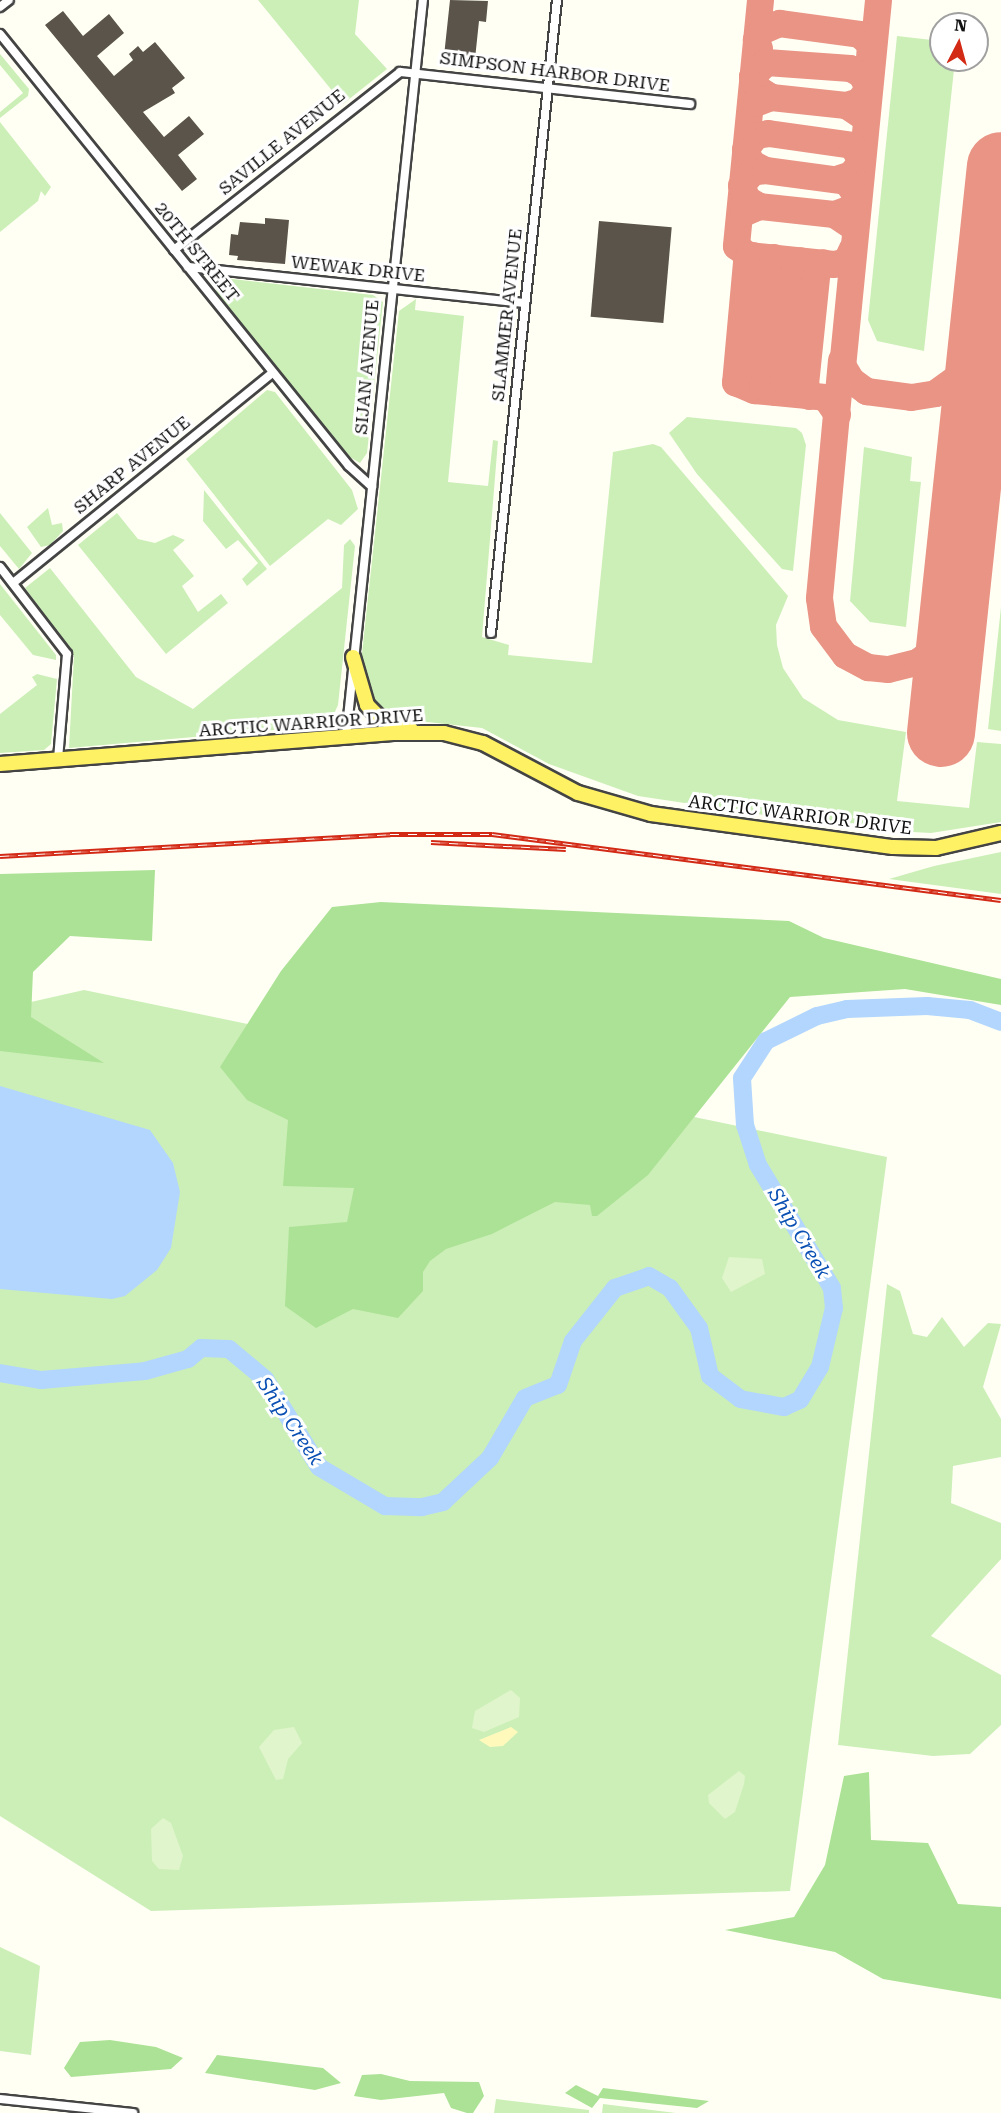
<!DOCTYPE html>
<style>
body{margin:0}
#map{position:relative;width:1001px;height:2113px;overflow:hidden;background:#fffff4;font-family:"Roboto Serif",serif}
div>[style]{position:absolute}
.green>*{inset:0;background:#ccefb8}
.forest>*{inset:0;background:#ace295}
.sand>*{inset:0;background:#fffabc}
.pitch>*{inset:0;background:#e0f5cb}
.water>*{inset:0;background:#b2d6fd}
.river>*{height:18px;margin:-9px;padding:0 9px;transform-origin:9px;border-radius:9px;background:#b2d6fd}
.taxiway>*{height:27px;margin:-13.5px;padding:0 13.5px;transform-origin:13.5px;border-radius:13.5px;background:#e99485}
.runway>*{height:68px;margin:-34px;padding:0 34px;transform-origin:34px;border-radius:34px;background:#e99485}
.building>*{inset:0;background:#5b544b;transform-origin:0 0}
.roads{filter:drop-shadow(2px 0 #444) drop-shadow(-2px 0 #444) drop-shadow(0 2px #444) drop-shadow(0 -2px #444)}
.street>*{height:8px;margin:-4px;padding:0 4px;transform-origin:4px;border-radius:4px;background:#fff}
.primary>*{height:14px;margin:-7px;padding:0 7px;transform-origin:7px;border-radius:7px;background:#fff164}
.rail>*{height:5px;margin-top:-2.5px;transform-origin:0;background:repeating-linear-gradient(90deg,#fff 0 9px,#d32a16 0 18px);box-sizing:border-box;border-block:2px solid #d32a16}
span{translate:-50% -50%;white-space:nowrap;text-align:center;line-height:1.15;-webkit-text-stroke:6px #fff;paint-order:stroke}
.street-label{font-size:18px;color:#111}
.water-label{font-size:20px;color:#094fb3;font-style:italic}
.north{position:absolute;left:929px;top:12px;width:60px;height:60px;box-sizing:border-box;background:#fff;border:2px solid #a0a0a0;border-radius:50%;rotate:6deg;font-size:16px;font-weight:700;line-height:24px;text-align:center;color:#111}
.north::after{content:'';display:block;margin:auto;width:21px;height:27px;background:#d32a16;clip-path:polygon(50% 0,100% 100%,50% 72%,0 100%)}
</style>
<div id="map">
<div class="green">
<i style="clip-path:polygon(258px 0,359px 0,355px 34px,387px 69px,343px 104px)"></i>
<i style="clip-path:polygon(897px 36px,941px 41px,941px 60px,955px 60px,924px 351px,877px 341px,868px 320px)"></i>
<i style="clip-path:polygon(0 54px,29px 89px,28px 96px,0 118px,0 112px,23px 93px,0 65px)"></i>
<i style="clip-path:polygon(0 122px,51px 187px,45px 196px,41px 191px,38px 201px,0 232px)"></i>
<i style="clip-path:polygon(224px 278px,373px 295px,383px 302px,367px 453px,360px 463px,348px 456px,217px 294px,215px 283px)"></i>
<i style="clip-path:polygon(416px 299px,415px 310px,464px 316px,448px 482px,488px 486px,493px 440px,498px 441px,482px 637px,509px 645px,508px 655px,592px 663px,613px 452px,653px 444px,661px 447px,788px 596px,776px 625px,777px 645px,783px 668px,803px 698px,838px 720px,906px 732px,897px 801px,969px 808px,977px 742px,1001px 744px,1001px 822px,931px 833px,856px 829px,638px 796px,549px 764px,482px 728px,409px 720px,380px 710px,369px 699px,360px 672px,399px 311px)"></i>
<i style="clip-path:polygon(267px 390px,275px 392px,352px 490px,358px 509px,341px 525px,328px 519px,270px 566px,186px 459px)"></i>
<i style="clip-path:polygon(687px 417px,796px 428px,802px 433px,806px 445px,793px 571px,782px 569px,697px 474px,669px 433px)"></i>
<i style="clip-path:polygon(864px 447px,912px 457px,910px 481px,921px 482px,906px 627px,870px 622px,850px 601px)"></i>
<i style="clip-path:polygon(204px 490px,267px 569px,247px 586px,242px 579px,258px 563px,238px 540px,226px 549px,203px 521px)"></i>
<i style="clip-path:polygon(48px 508px,52px 525px,62px 523px,63px 531px,50px 545px,41px 547px,27px 527px)"></i>
<i style="clip-path:polygon(0 513px,32px 553px,19px 569px,0 546px)"></i>
<i style="clip-path:polygon(117px 513px,138px 539px,155px 543px,173px 535px,185px 540px,173px 550px,194px 576px,182px 586px,198px 612px,221px 594px,228px 603px,166px 654px,78px 545px)"></i>
<i style="clip-path:polygon(350px 539px,355px 546px,338px 705px,329px 725px,69px 748px,74px 656px,25px 588px,50px 568px,136px 677px,193px 709px,342px 588px,344px 545px)"></i>
<i style="clip-path:polygon(0 584px,56px 655px,56px 660px,33px 655px,0 615px)"></i>
<i style="clip-path:polygon(1001px 607px,1001px 731px,988px 729px)"></i>
<i style="clip-path:polygon(37px 674px,57px 679px,51px 744px,44px 750px,0 753px,0 714px,37px 685px,32px 677px)"></i>
<i style="clip-path:polygon(1001px 852px,1001px 894px,889px 879px,934px 866px)"></i>
<i style="clip-path:polygon(84px 990px,887px 1157px,790px 1891px,151px 1911px,0 1816px,0 1009px)"></i>
<i style="clip-path:polygon(887px 1284px,900px 1291px,913px 1334px,927px 1337px,942px 1317px,964px 1347px,988px 1323px,1001px 1324px,983px 1387px,1001px 1419px,1001px 1457px,953px 1466px,951px 1503px,1001px 1523px,1001px 1559px,931px 1636px,1001px 1675px,1001px 1725px,970px 1754px,933px 1756px,838px 1745px)"></i>
<i style="clip-path:polygon(0 1947px,40px 1966px,31px 2055px,0 2051px)"></i>
<i style="clip-path:polygon(496px 2099px,589px 2110px,589px 2113px,494px 2113px)"></i>
<i style="clip-path:polygon(603px 2104px,676px 2113px,602px 2113px)"></i>
</div>
<div class="forest">
<i style="clip-path:polygon(155px 870px,152px 941px,70px 936px,33px 972px,31px 1017px,104px 1063px,0 1051px,0 874px)"></i>
<i style="clip-path:polygon(381px 902px,789px 921px,824px 938px,1001px 979px,1001px 1005px,905px 989px,790px 997px,648px 1175px,597px 1216px,592px 1216px,590px 1205px,555px 1202px,492px 1234px,446px 1249px,430px 1261px,423px 1272px,423px 1291px,398px 1318px,353px 1309px,316px 1328px,285px 1306px,289px 1227px,347px 1222px,354px 1188px,283px 1186px,288px 1120px,247px 1100px,220px 1067px,281px 971px,332px 907px)"></i>
<i style="clip-path:polygon(869px 1772px,871px 1840px,928px 1843px,958px 1904px,1001px 1907px,1001px 1999px,883px 1979px,835px 1952px,725px 1930px,794px 1917px,825px 1865px,844px 1776px)"></i>
<i style="clip-path:polygon(110px 2040px,156px 2047px,183px 2058px,171px 2069px,71px 2077px,64px 2068px,80px 2042px)"></i>
<i style="clip-path:polygon(217px 2055px,323px 2068px,341px 2083px,315px 2090px,205px 2073px)"></i>
<i style="clip-path:polygon(381px 2074px,410px 2081px,479px 2082px,484px 2096px,473px 2113px,467px 2113px,451px 2108px,444px 2093px,381px 2100px,354px 2096px,362px 2075px)"></i>
<i style="clip-path:polygon(576px 2085px,598px 2096px,603px 2088px,709px 2101px,697px 2108px,600px 2098px,592px 2108px,565px 2093px)"></i>
</div>
<div class="sand">
<i style="clip-path:polygon(511px 1727px,518px 1732px,503px 1746px,490px 1747px,479px 1740px)"></i>
</div>
<div class="pitch">
<i style="clip-path:polygon(729px 1257px,762px 1259px,765px 1274px,731px 1292px,722px 1278px)"></i>
<i style="clip-path:polygon(511px 1690px,520px 1698px,519px 1717px,484px 1732px,472px 1728px,475px 1711px)"></i>
<i style="clip-path:polygon(294px 1727px,302px 1743px,288px 1759px,283px 1779px,276px 1780px,259px 1747px,274px 1730px)"></i>
<i style="clip-path:polygon(739px 1771px,745px 1776px,744px 1784px,735px 1812px,725px 1819px,709px 1803px,708px 1795px)"></i>
<i style="clip-path:polygon(163px 1818px,171px 1823px,183px 1856px,179px 1870px,159px 1869px,152px 1861px,151px 1829px)"></i>
</div>
<div class="water">
<i style="clip-path:polygon(0 1086px,150px 1130px,173px 1163px,180px 1192px,171px 1248px,157px 1270px,125px 1296px,112px 1299px,0 1289px)"></i>
</div>
<div class="river">
<i style="left:0;top:1373px;width:42px;rotate:9.7deg"></i>
<i style="left:41px;top:1380px;width:104px;rotate:-4.9deg"></i>
<i style="left:145px;top:1371px;width:45px;rotate:-15.6deg"></i>
<i style="left:188px;top:1359px;width:17px;rotate:-40deg"></i>
<i style="left:201px;top:1348px;width:28px;rotate:2deg"></i>
<i style="left:229px;top:1349px;width:47px;rotate:39.8deg"></i>
<i style="left:265px;top:1379px;width:103px;rotate:58.5deg"></i>
<i style="left:319px;top:1467px;width:77px;rotate:30.6deg"></i>
<i style="left:385px;top:1506px;width:37px;rotate:2deg"></i>
<i style="left:422px;top:1507px;width:22px;rotate:-13deg"></i>
<i style="left:443px;top:1502px;width:64px;rotate:-43.1deg"></i>
<i style="left:490px;top:1458px;width:69px;rotate:-59.7deg"></i>
<i style="left:525px;top:1398px;width:35px;rotate:-22deg"></i>
<i style="left:558px;top:1385px;width:46px;rotate:-71.2deg"></i>
<i style="left:573px;top:1341px;width:68px;rotate:-51.6deg"></i>
<i style="left:615px;top:1288px;width:36px;rotate:-19deg"></i>
<i style="left:649px;top:1276px;width:24px;rotate:30deg"></i>
<i style="left:670px;top:1288px;width:49px;rotate:54.1deg"></i>
<i style="left:699px;top:1328px;width:49px;rotate:77.1deg"></i>
<i style="left:710px;top:1376px;width:38px;rotate:37deg"></i>
<i style="left:740px;top:1399px;width:45px;rotate:10.3deg"></i>
<i style="left:784px;top:1407px;width:17px;rotate:-24deg"></i>
<i style="left:800px;top:1400px;width:39px;rotate:-59deg"></i>
<i style="left:820px;top:1367px;width:61px;rotate:-76.7deg"></i>
<i style="left:834px;top:1308px;width:20px;rotate:-96deg"></i>
<i style="left:832px;top:1288px;width:144px;rotate:-121deg"></i>
<i style="left:758px;top:1165px;width:42px;rotate:-108deg"></i>
<i style="left:745px;top:1125px;width:47px;rotate:-93.7deg"></i>
<i style="left:742px;top:1078px;width:44px;rotate:-57deg"></i>
<i style="left:766px;top:1041px;width:57px;rotate:-26.1deg"></i>
<i style="left:817px;top:1016px;width:31px;rotate:-13deg"></i>
<i style="left:847px;top:1009px;width:80px;rotate:-2.1deg"></i>
<i style="left:927px;top:1006px;width:43px;rotate:5.3deg"></i>
<i style="left:970px;top:1010px;width:33px;rotate:21deg"></i>
</div>
<div class="taxiway">
<i style="left:760px;top:0;width:247px;rotate:95.6deg"></i>
<i style="left:736px;top:246px;width:15px;rotate:37deg"></i>
<i style="left:748px;top:255px;width:86px;rotate:6deg"></i>
<i style="left:834px;top:264px;width:12px;rotate:-14deg"></i>
<i style="left:846px;top:261px;width:14px;rotate:-65deg"></i>
<i style="left:878px;top:0;width:367px;rotate:95.6deg"></i>
<i style="left:842px;top:365px;width:17px;rotate:59deg"></i>
<i style="left:851px;top:380px;width:19px;rotate:36deg"></i>
<i style="left:866px;top:391px;width:45px;rotate:7.6deg"></i>
<i style="left:911px;top:397px;width:24px;rotate:-9deg"></i>
<i style="left:935px;top:393px;width:39px;rotate:-36deg"></i>
<i style="left:967px;top:370px;width:48px;rotate:-69.3deg"></i>
<i style="left:759px;top:48px;width:9px;rotate:-111deg"></i>
<i style="left:756px;top:40px;width:10px;rotate:-61deg"></i>
<i style="left:761px;top:31px;width:20px;rotate:-24deg"></i>
<i style="left:779px;top:23px;width:81px;rotate:7.8deg"></i>
<i style="left:859px;top:34px;width:15px;rotate:42deg"></i>
<i style="left:870px;top:44px;width:14px;rotate:94deg"></i>
<i style="left:771px;top:97px;width:15px;rotate:-148deg"></i>
<i style="left:758px;top:89px;width:14px;rotate:-115deg"></i>
<i style="left:752px;top:76px;width:20px;rotate:-45deg"></i>
<i style="left:766px;top:62px;width:84px;rotate:4.1deg"></i>
<i style="left:850px;top:68px;width:13px;rotate:29deg"></i>
<i style="left:861px;top:74px;width:16px;rotate:63deg"></i>
<i style="left:868px;top:88px;width:16px;rotate:125deg"></i>
<i style="left:859px;top:101px;width:14px;rotate:163deg"></i>
<i style="left:755px;top:103px;width:17px;rotate:-21deg"></i>
<i style="left:771px;top:97px;width:75px;rotate:6.1deg"></i>
<i style="left:846px;top:105px;width:18px;rotate:34deg"></i>
<i style="left:765px;top:170px;width:16px;rotate:-153deg"></i>
<i style="left:751px;top:163px;width:15px;rotate:-113deg"></i>
<i style="left:745px;top:149px;width:18px;rotate:-52deg"></i>
<i style="left:756px;top:135px;width:12px;rotate:-9deg"></i>
<i style="left:768px;top:133px;width:85px;rotate:8.1deg"></i>
<i style="left:852px;top:145px;width:18px;rotate:61deg"></i>
<i style="left:861px;top:161px;width:16px;rotate:128deg"></i>
<i style="left:851px;top:174px;width:13px;rotate:162deg"></i>
<i style="left:759px;top:206px;width:14px;rotate:-150deg"></i>
<i style="left:747px;top:199px;width:15px;rotate:-113deg"></i>
<i style="left:741px;top:185px;width:17px;rotate:-50deg"></i>
<i style="left:752px;top:172px;width:13px;rotate:-9deg"></i>
<i style="left:765px;top:170px;width:82px;rotate:7.7deg"></i>
<i style="left:846px;top:181px;width:19px;rotate:55deg"></i>
<i style="left:857px;top:197px;width:13px;rotate:122deg"></i>
<i style="left:850px;top:208px;width:17px;rotate:159deg"></i>
<i style="left:743px;top:213px;width:17px;rotate:-24deg"></i>
<i style="left:759px;top:206px;width:75px;rotate:6.1deg"></i>
<i style="left:834px;top:214px;width:18px;rotate:34deg"></i>
<i style="left:752px;top:255px;width:9px;rotate:131deg"></i>
<i style="left:746px;top:262px;width:121px;rotate:95.2deg"></i>
<i style="left:735px;top:382px;width:21px;rotate:23deg"></i>
<i style="left:754px;top:390px;width:71px;rotate:5.6deg"></i>
<i style="left:825px;top:397px;width:21px;rotate:55deg"></i>
<i style="left:773px;top:257px;width:121px;rotate:96.7deg"></i>
<i style="left:759px;top:377px;width:9px;rotate:69deg"></i>
<i style="left:762px;top:385px;width:15px;rotate:28deg"></i>
<i style="left:983px;top:334px;width:29px;rotate:80deg"></i>
<i style="left:988px;top:363px;width:27px;rotate:62deg"></i>
<i style="left:841px;top:360px;width:239px;rotate:95.3deg"></i>
<i style="left:819px;top:598px;width:28px;rotate:82deg"></i>
<i style="left:823px;top:626px;width:36px;rotate:53deg"></i>
<i style="left:845px;top:655px;width:26px;rotate:28deg"></i>
<i style="left:868px;top:667px;width:20px;rotate:6deg"></i>
<i style="left:888px;top:669px;width:30px;rotate:-14deg"></i>
<i style="left:917px;top:662px;width:17px;rotate:-36deg"></i>
<i style="left:931px;top:652px;width:46px;rotate:-60.1deg"></i>
<i style="left:799px;top:394px;width:13px;rotate:-153deg"></i>
<i style="left:787px;top:388px;width:11px;rotate:-112deg"></i>
<i style="left:783px;top:378px;width:113px;rotate:-84.4deg"></i>
<i style="left:794px;top:266px;width:8px;rotate:-45deg"></i>
<i style="left:809px;top:396px;width:13px;rotate:-108deg"></i>
<i style="left:805px;top:384px;width:117px;rotate:-84.1deg"></i>
<i style="left:817px;top:268px;width:8px;rotate:-45deg"></i>
</div>
<div class="runway">
<i style="left:941px;top:733px;width:570px;rotate:-83.96deg"></i>
</div>
<div class="building">
<i style="clip-path:polygon(450px 0,488px 1px,486px 22px,479px 21px,475px 59px,444px 56px)"></i>
<i style="clip-path:polygon(63px 11px,83px 36px,109px 14px,124px 33px,97px 56px,114px 76px,133px 60px,129px 54px,138px 46px,143px 52px,155px 42px,185px 78px,172px 88px,175px 93px,143px 112px,164px 137px,189px 116px,204px 134px,178px 155px,197px 179px,182px 191px,45px 25px)"></i>
<i style="clip-path:polygon(265px 218px,289px 220px,285px 264px,237px 260px,238px 256px,229px 255px,231px 234px,238px 235px,240px 222px,265px 224px)"></i>
<i style="left:599px;top:221px;width:73px;height:96px;rotate:5deg"></i>
</div>
<div class="roads">
<div class="street">
<i style="left:0;top:7px;width:11px;rotate:-38deg"></i>
<i style="left:0;top:34px;width:555px;rotate:51.07deg"></i>
<i style="left:349px;top:466px;width:31px;rotate:42deg"></i>
<i style="left:174px;top:250px;width:288px;rotate:-38.2deg"></i>
<i style="left:400px;top:72px;width:292px;rotate:6.3deg"></i>
<i style="left:188px;top:267px;width:339px;rotate:6.1deg"></i>
<i style="left:0;top:567px;width:110px;rotate:52.4deg"></i>
<i style="left:67px;top:654px;width:106px;rotate:94.9deg"></i>
<i style="left:13px;top:583px;width:333px;rotate:-39deg"></i>
<i style="left:491px;top:633px;width:636px;rotate:-84.05deg"></i>
<i style="left:346px;top:737px;width:741px;rotate:-84.04deg"></i>
<i style="left:0;top:2099px;width:134px;rotate:6deg"></i>
</div>
<div class="primary">
<i style="left:353px;top:657px;width:50px;rotate:73.7deg"></i>
<i style="left:367px;top:705px;width:18px;rotate:45deg"></i>
<i style="left:380px;top:718px;width:33px;rotate:20deg"></i>
<i style="left:0;top:764px;width:394px;rotate:-4.5deg"></i>
<i style="left:393px;top:733px;width:51px"></i>
<i style="left:444px;top:733px;width:40px;rotate:14.4deg"></i>
<i style="left:483px;top:743px;width:107px;rotate:27.8deg"></i>
<i style="left:578px;top:793px;width:76px;rotate:16deg"></i>
<i style="left:651px;top:814px;width:244px;rotate:7.8deg"></i>
<i style="left:893px;top:847px;width:43px;rotate:1.3deg"></i>
<i style="left:936px;top:848px;width:67px;rotate:-13deg"></i>
</div>
</div>
<div class="rail">
<i style="left:431px;top:842px;width:135px;rotate:3deg"></i>
<i style="left:0;top:856px;width:391px;rotate:-3.2deg"></i>
<i style="left:390px;top:834px;width:102px"></i>
<i style="left:492px;top:834px;width:513px;rotate:7.39deg"></i>
</div>
<div class="street-label">
<span style="left:555px;top:72px;rotate:7deg">SIMPSON HARBOR DRIVE</span>
<span style="left:282px;top:142px;rotate:-39deg">SAVILLE AVENUE</span>
<span style="left:197px;top:252px;rotate:51deg">20TH STREET</span>
<span style="left:358px;top:269px;rotate:6deg">WEWAK DRIVE</span>
<span style="left:507px;top:315px;rotate:-84deg">SLAMMER AVENUE</span>
<span style="left:367px;top:367px;rotate:-85deg">SIJAN AVENUE</span>
<span style="left:132px;top:465px;rotate:-39deg">SHARP AVENUE</span>
<span style="left:311px;top:723px;rotate:-4deg">ARCTIC WARRIOR DRIVE</span>
<span style="left:800px;top:815px;rotate:7deg">ARCTIC WARRIOR DRIVE</span>
</div>
<div class="water-label">
<span style="left:799px;top:1233px;rotate:59deg">Ship Creek</span>
<span style="left:290px;top:1421px;rotate:56deg">Ship Creek</span>
</div>
<div class="north">N</div>
</div>
